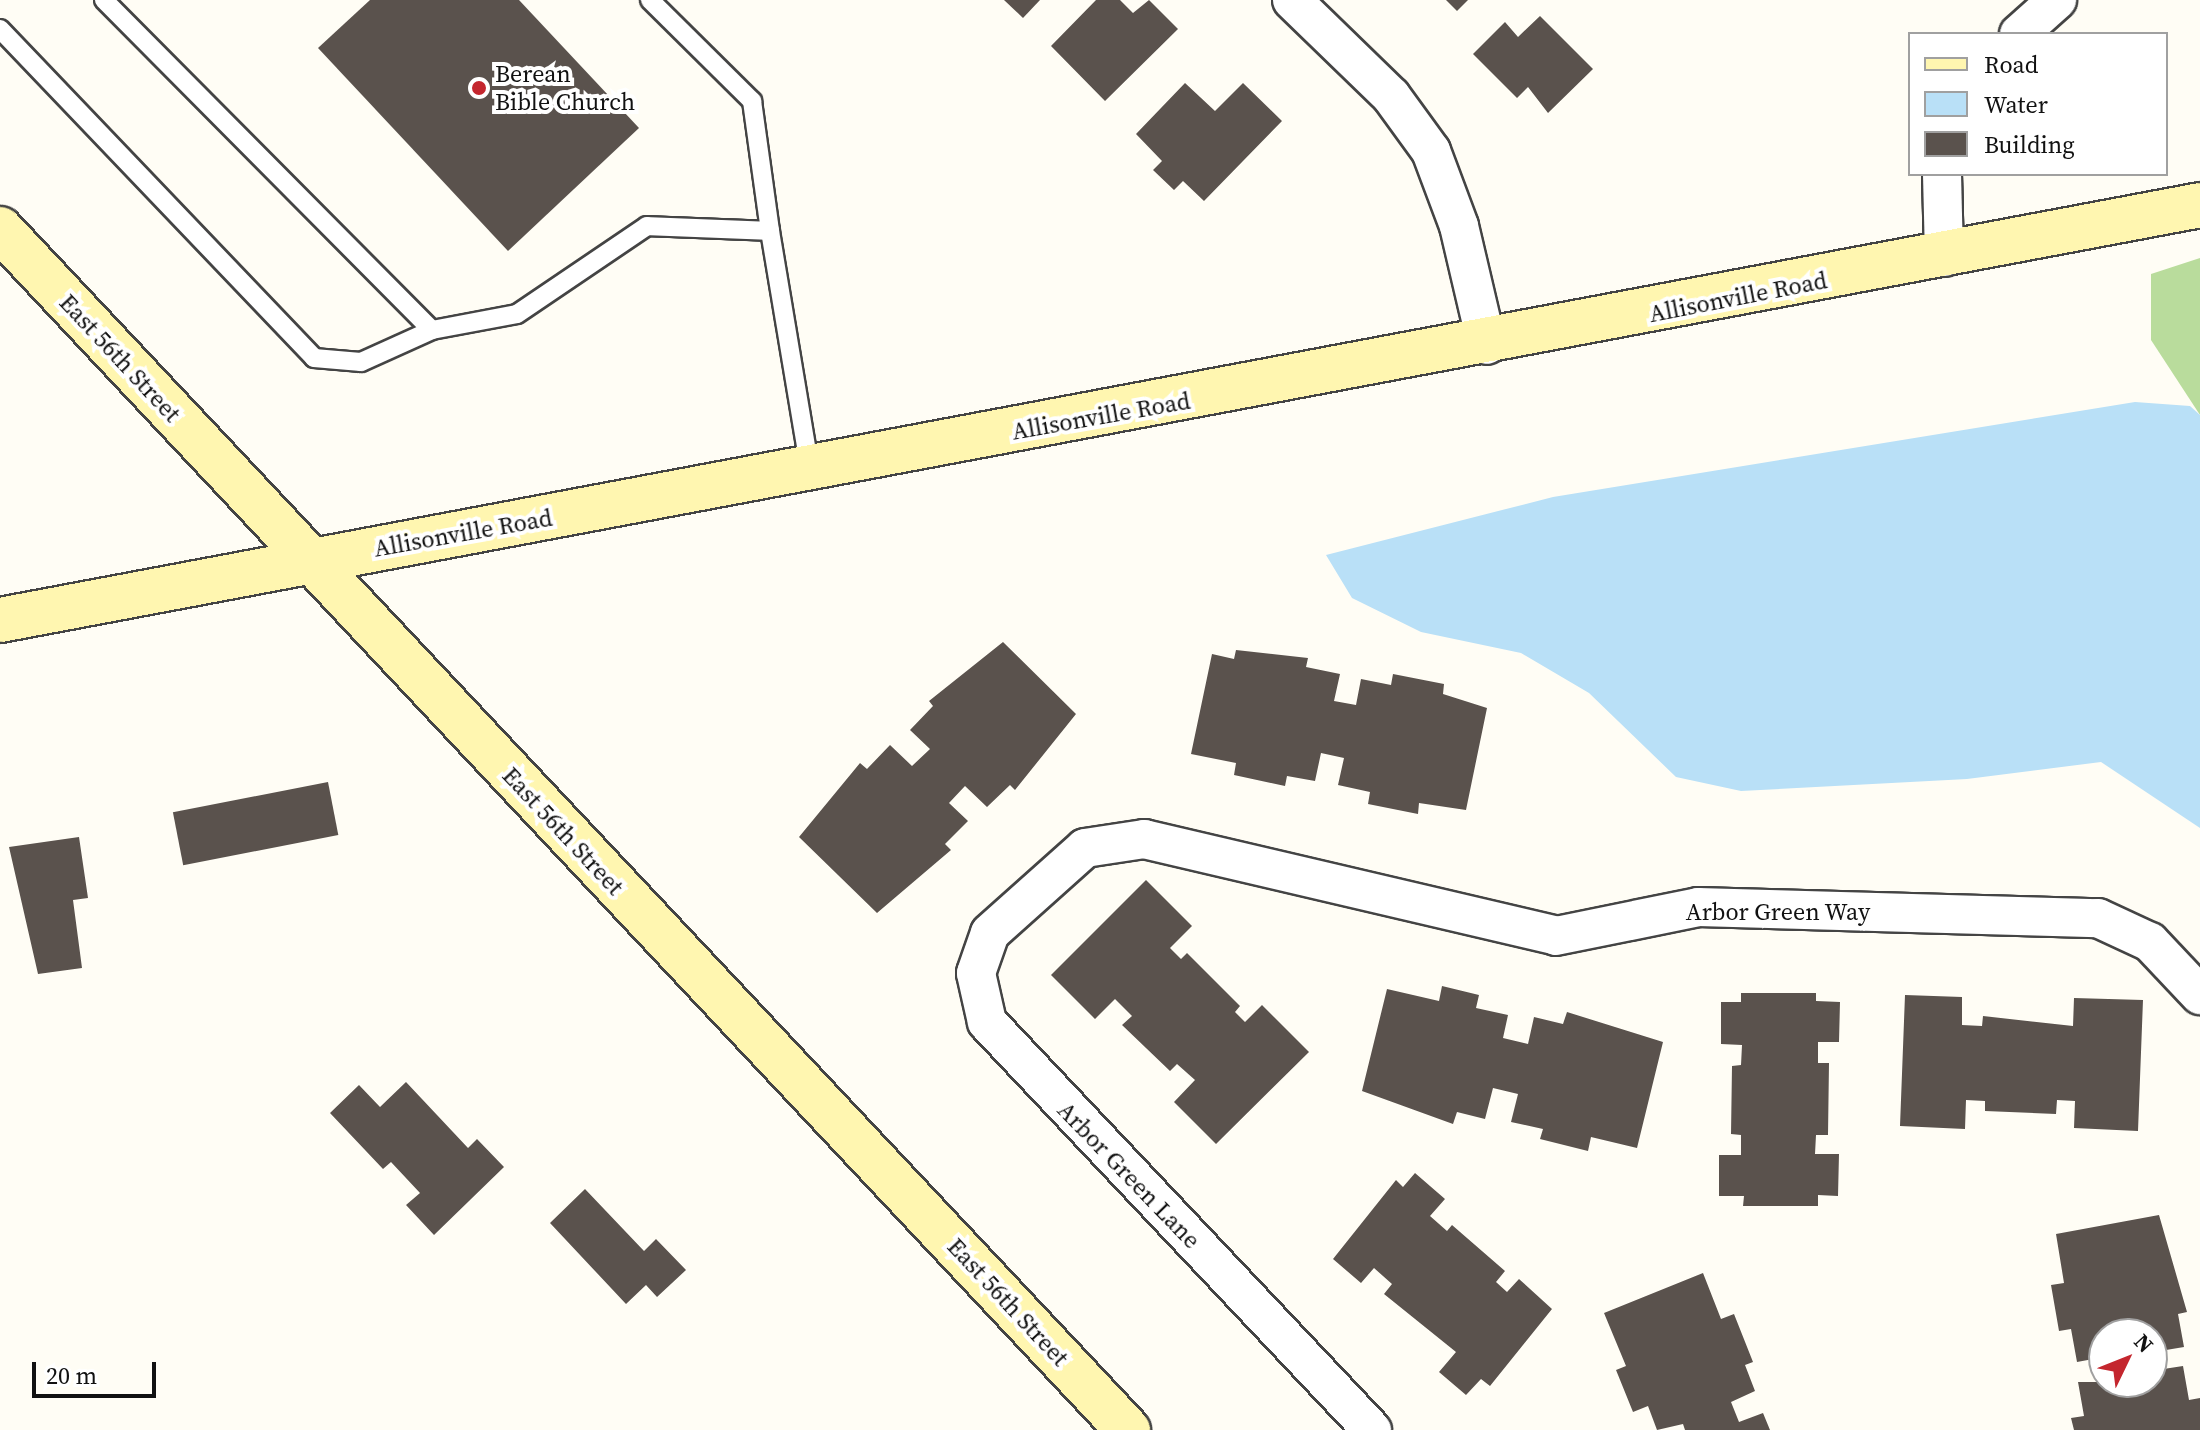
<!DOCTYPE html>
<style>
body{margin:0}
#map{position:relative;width:2200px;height:1430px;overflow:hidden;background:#fffdf5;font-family:"Source Serif 4",serif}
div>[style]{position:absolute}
.forest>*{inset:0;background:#b9dc9c}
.water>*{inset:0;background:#b9e0f7}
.building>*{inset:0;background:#5a524d;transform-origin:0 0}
.roads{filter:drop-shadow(2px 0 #444) drop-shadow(-2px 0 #444) drop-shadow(0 2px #444) drop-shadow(0 -2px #444)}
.lane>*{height:18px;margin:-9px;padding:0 9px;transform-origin:9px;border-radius:9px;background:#fff}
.street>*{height:38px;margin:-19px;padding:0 19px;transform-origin:19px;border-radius:19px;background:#fff}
.secondary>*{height:44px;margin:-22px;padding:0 22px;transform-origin:22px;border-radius:22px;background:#fff6b0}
.dots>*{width:22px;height:22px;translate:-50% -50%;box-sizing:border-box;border:4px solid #fff;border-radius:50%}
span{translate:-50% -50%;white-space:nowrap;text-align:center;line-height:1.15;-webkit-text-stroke:8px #fff;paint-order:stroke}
.poi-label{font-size:24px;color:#111}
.left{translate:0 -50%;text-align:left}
.street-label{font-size:24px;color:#111}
.legend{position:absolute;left:1908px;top:32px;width:260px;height:144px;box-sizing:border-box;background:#fff;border:2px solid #a0a0a0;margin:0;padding:10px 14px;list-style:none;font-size:24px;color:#111}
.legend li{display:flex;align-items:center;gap:16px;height:40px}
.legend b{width:40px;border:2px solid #a0a0a0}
.north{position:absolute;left:2088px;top:1318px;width:80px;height:80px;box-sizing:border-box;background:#fff;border:2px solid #a0a0a0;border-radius:50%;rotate:47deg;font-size:22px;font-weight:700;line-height:32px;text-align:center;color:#111}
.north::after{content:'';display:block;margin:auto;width:28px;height:36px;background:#c4262e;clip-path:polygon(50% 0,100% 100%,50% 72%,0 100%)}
.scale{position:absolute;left:32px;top:1362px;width:124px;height:36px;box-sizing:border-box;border:4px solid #111;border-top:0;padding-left:10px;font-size:24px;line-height:28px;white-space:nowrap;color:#111;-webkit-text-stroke:6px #fff;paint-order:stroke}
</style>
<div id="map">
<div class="forest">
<i style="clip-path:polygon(2200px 258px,2200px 415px,2151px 340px,2151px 274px)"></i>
</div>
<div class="water">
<i style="clip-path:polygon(2135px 402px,2190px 406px,2200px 415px,2200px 828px,2101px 762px,1967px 779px,1741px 791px,1676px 777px,1589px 693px,1521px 653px,1421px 632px,1352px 598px,1326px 555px,1553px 497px)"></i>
</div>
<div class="building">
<i style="clip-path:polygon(370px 0,519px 0,639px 128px,508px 251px,318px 48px)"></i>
<i style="clip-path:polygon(1004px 0,1040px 0,1023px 18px)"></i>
<i style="clip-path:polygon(1096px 0,1120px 0,1133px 13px,1149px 0,1178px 29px,1105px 101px,1051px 46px)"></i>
<i style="clip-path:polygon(1446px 0,1468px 0,1457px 11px)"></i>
<i style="clip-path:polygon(1540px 16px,1593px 69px,1548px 113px,1528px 87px,1517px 98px,1473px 54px,1505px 22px,1518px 37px)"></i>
<i style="clip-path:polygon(1185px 83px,1215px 111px,1243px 83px,1282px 121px,1204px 201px,1183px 181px,1174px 190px,1153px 170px,1162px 161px,1136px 134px)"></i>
<i style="clip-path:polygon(1003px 642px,1076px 714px,1015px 790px,1010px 785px,987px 807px,965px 786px,949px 803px,968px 821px,945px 844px,951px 850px,877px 913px,799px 837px,860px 763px,867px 769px,890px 745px,912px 766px,930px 749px,910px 730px,933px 706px,929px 701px)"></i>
<i style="clip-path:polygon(1236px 650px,1308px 658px,1306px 667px,1340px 674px,1334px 701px,1356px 705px,1361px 679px,1391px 685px,1393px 674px,1444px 684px,1443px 694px,1487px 708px,1466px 810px,1419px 803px,1418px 814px,1368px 804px,1370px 792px,1338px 785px,1344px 758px,1321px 753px,1315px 781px,1287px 776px,1285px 786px,1234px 775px,1236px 763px,1191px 754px,1212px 654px,1234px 659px)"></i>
<i style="left:328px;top:782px;width:54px;height:158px;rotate:79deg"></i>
<i style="clip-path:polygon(79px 837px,88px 898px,73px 900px,82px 968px,38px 974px,9px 847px)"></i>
<i style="clip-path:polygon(1146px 880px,1192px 926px,1170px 948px,1181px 959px,1187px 953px,1240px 1006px,1235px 1012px,1245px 1022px,1262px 1005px,1309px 1052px,1216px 1144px,1174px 1102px,1195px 1080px,1177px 1064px,1170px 1071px,1122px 1025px,1132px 1016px,1115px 999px,1095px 1019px,1051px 975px)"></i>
<i style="clip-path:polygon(1442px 986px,1479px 995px,1476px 1008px,1508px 1015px,1503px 1038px,1528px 1044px,1534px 1017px,1563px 1024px,1567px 1012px,1663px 1042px,1637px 1148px,1591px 1137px,1588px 1151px,1540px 1139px,1543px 1129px,1511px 1122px,1518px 1094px,1493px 1088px,1485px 1119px,1457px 1112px,1453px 1124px,1362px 1091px,1387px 989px,1439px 1001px)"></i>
<i style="clip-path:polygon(1741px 993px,1816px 993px,1816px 1001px,1840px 1002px,1839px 1042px,1818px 1042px,1818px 1063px,1829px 1063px,1828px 1135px,1816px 1135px,1815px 1154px,1839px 1154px,1838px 1196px,1818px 1195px,1818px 1206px,1743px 1206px,1744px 1196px,1719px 1196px,1719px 1155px,1741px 1155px,1741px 1135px,1731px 1134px,1732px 1066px,1741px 1065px,1742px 1045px,1721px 1044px,1721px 1002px,1741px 1002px)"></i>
<i style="clip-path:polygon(1905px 995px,1962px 997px,1962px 1025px,1982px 1026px,1983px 1016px,2073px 1026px,2074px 998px,2143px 1000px,2138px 1131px,2074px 1128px,2075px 1101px,2057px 1100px,2056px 1114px,1985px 1111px,1985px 1101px,1966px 1100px,1965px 1129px,1900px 1126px)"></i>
<i style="clip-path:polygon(406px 1082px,468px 1148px,477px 1139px,504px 1167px,434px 1235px,406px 1205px,420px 1193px,391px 1162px,383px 1169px,330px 1113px,359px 1085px,380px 1107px)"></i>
<i style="clip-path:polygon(1415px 1173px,1445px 1199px,1430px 1216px,1447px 1231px,1452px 1225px,1505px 1271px,1496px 1282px,1507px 1292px,1519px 1279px,1552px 1309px,1490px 1386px,1481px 1379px,1466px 1395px,1439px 1372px,1456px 1352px,1384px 1294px,1392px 1284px,1374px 1268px,1361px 1283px,1333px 1259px,1396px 1180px,1403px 1187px)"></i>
<i style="clip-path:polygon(585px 1189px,644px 1251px,656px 1239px,686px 1270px,657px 1297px,646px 1285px,626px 1304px,550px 1223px)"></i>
<i style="clip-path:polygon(2159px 1215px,2187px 1312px,2178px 1314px,2184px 1347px,2154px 1352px,2157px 1370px,2183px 1366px,2189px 1400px,2200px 1398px,2200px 1430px,2074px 1430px,2071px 1418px,2084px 1416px,2078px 1382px,2152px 1382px,2152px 1334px,2104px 1334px,2104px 1357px,2077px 1362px,2071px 1329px,2059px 1331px,2051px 1285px,2064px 1283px,2056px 1234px)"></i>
<i style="clip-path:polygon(1703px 1273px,1721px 1319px,1734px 1314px,1753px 1362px,1745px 1365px,1755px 1391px,1731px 1402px,1739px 1422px,1763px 1413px,1770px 1430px,1685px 1430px,1683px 1424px,1657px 1430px,1648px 1406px,1633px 1412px,1616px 1370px,1626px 1366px,1604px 1313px)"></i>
</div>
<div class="roads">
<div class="lane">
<i style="left:104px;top:0;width:465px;rotate:45.2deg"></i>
<i style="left:432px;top:330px;width:86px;rotate:-10.7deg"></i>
<i style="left:517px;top:314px;width:157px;rotate:-34.1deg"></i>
<i style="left:647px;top:226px;width:123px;rotate:2.3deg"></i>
<i style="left:770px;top:231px;width:241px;rotate:80.5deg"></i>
<i style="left:650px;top:0;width:144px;rotate:44.7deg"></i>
<i style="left:752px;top:101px;width:131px;rotate:82.1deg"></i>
<i style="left:0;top:29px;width:455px;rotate:46.3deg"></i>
<i style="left:314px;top:358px;width:47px;rotate:4.9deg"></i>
<i style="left:361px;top:362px;width:78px;rotate:-24.3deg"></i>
</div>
<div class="street">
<i style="left:1292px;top:0;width:138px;rotate:44.1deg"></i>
<i style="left:1391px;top:96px;width:68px;rotate:54deg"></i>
<i style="left:1431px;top:151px;width:80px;rotate:69.5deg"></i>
<i style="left:1459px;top:226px;width:122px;rotate:76.8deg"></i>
<i style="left:2019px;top:34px;width:51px;rotate:-41.8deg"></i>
<i style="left:1942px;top:174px;width:83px;rotate:88.6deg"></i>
<i style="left:1372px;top:1430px;width:561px;rotate:-133.34deg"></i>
<i style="left:987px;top:1022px;width:50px;rotate:-102.7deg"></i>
<i style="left:976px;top:973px;width:42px;rotate:-70.7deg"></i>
<i style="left:990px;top:933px;width:127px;rotate:-41.8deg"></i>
<i style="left:1085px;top:848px;width:60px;rotate:-8.7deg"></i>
<i style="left:1144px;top:839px;width:423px;rotate:13.2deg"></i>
<i style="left:1556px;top:936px;width:145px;rotate:-11.5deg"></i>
<i style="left:1698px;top:907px;width:400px;rotate:1.6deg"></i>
<i style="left:2098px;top:918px;width:57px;rotate:24.8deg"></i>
<i style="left:2150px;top:942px;width:73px;rotate:46.7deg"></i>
</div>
<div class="secondary">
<i style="left:0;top:229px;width:1648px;rotate:46.8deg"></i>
<i style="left:0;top:620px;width:2239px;rotate:-10.68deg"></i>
</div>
</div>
<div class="dots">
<i style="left:479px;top:88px;background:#c4262e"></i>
</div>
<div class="poi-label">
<span class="left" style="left:495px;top:88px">Berean<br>Bible Church</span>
</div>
<div class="street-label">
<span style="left:1738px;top:297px;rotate:-11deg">Allisonville Road</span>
<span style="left:120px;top:358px;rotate:47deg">East 56th Street</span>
<span style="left:1101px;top:416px;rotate:-10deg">Allisonville Road</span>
<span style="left:463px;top:533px;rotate:-10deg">Allisonville Road</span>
<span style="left:563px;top:831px;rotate:47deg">East 56th Street</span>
<span style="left:1778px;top:912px">Arbor Green Way</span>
<span style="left:1129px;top:1175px;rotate:46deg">Arbor Green Lane</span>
<span style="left:1008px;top:1302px;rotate:47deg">East 56th Street</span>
</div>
<ul class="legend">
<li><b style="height:10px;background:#fff6b0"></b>Road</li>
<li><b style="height:22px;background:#b9e0f7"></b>Water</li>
<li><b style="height:22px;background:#5a524d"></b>Building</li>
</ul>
<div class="north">N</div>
<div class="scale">20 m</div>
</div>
